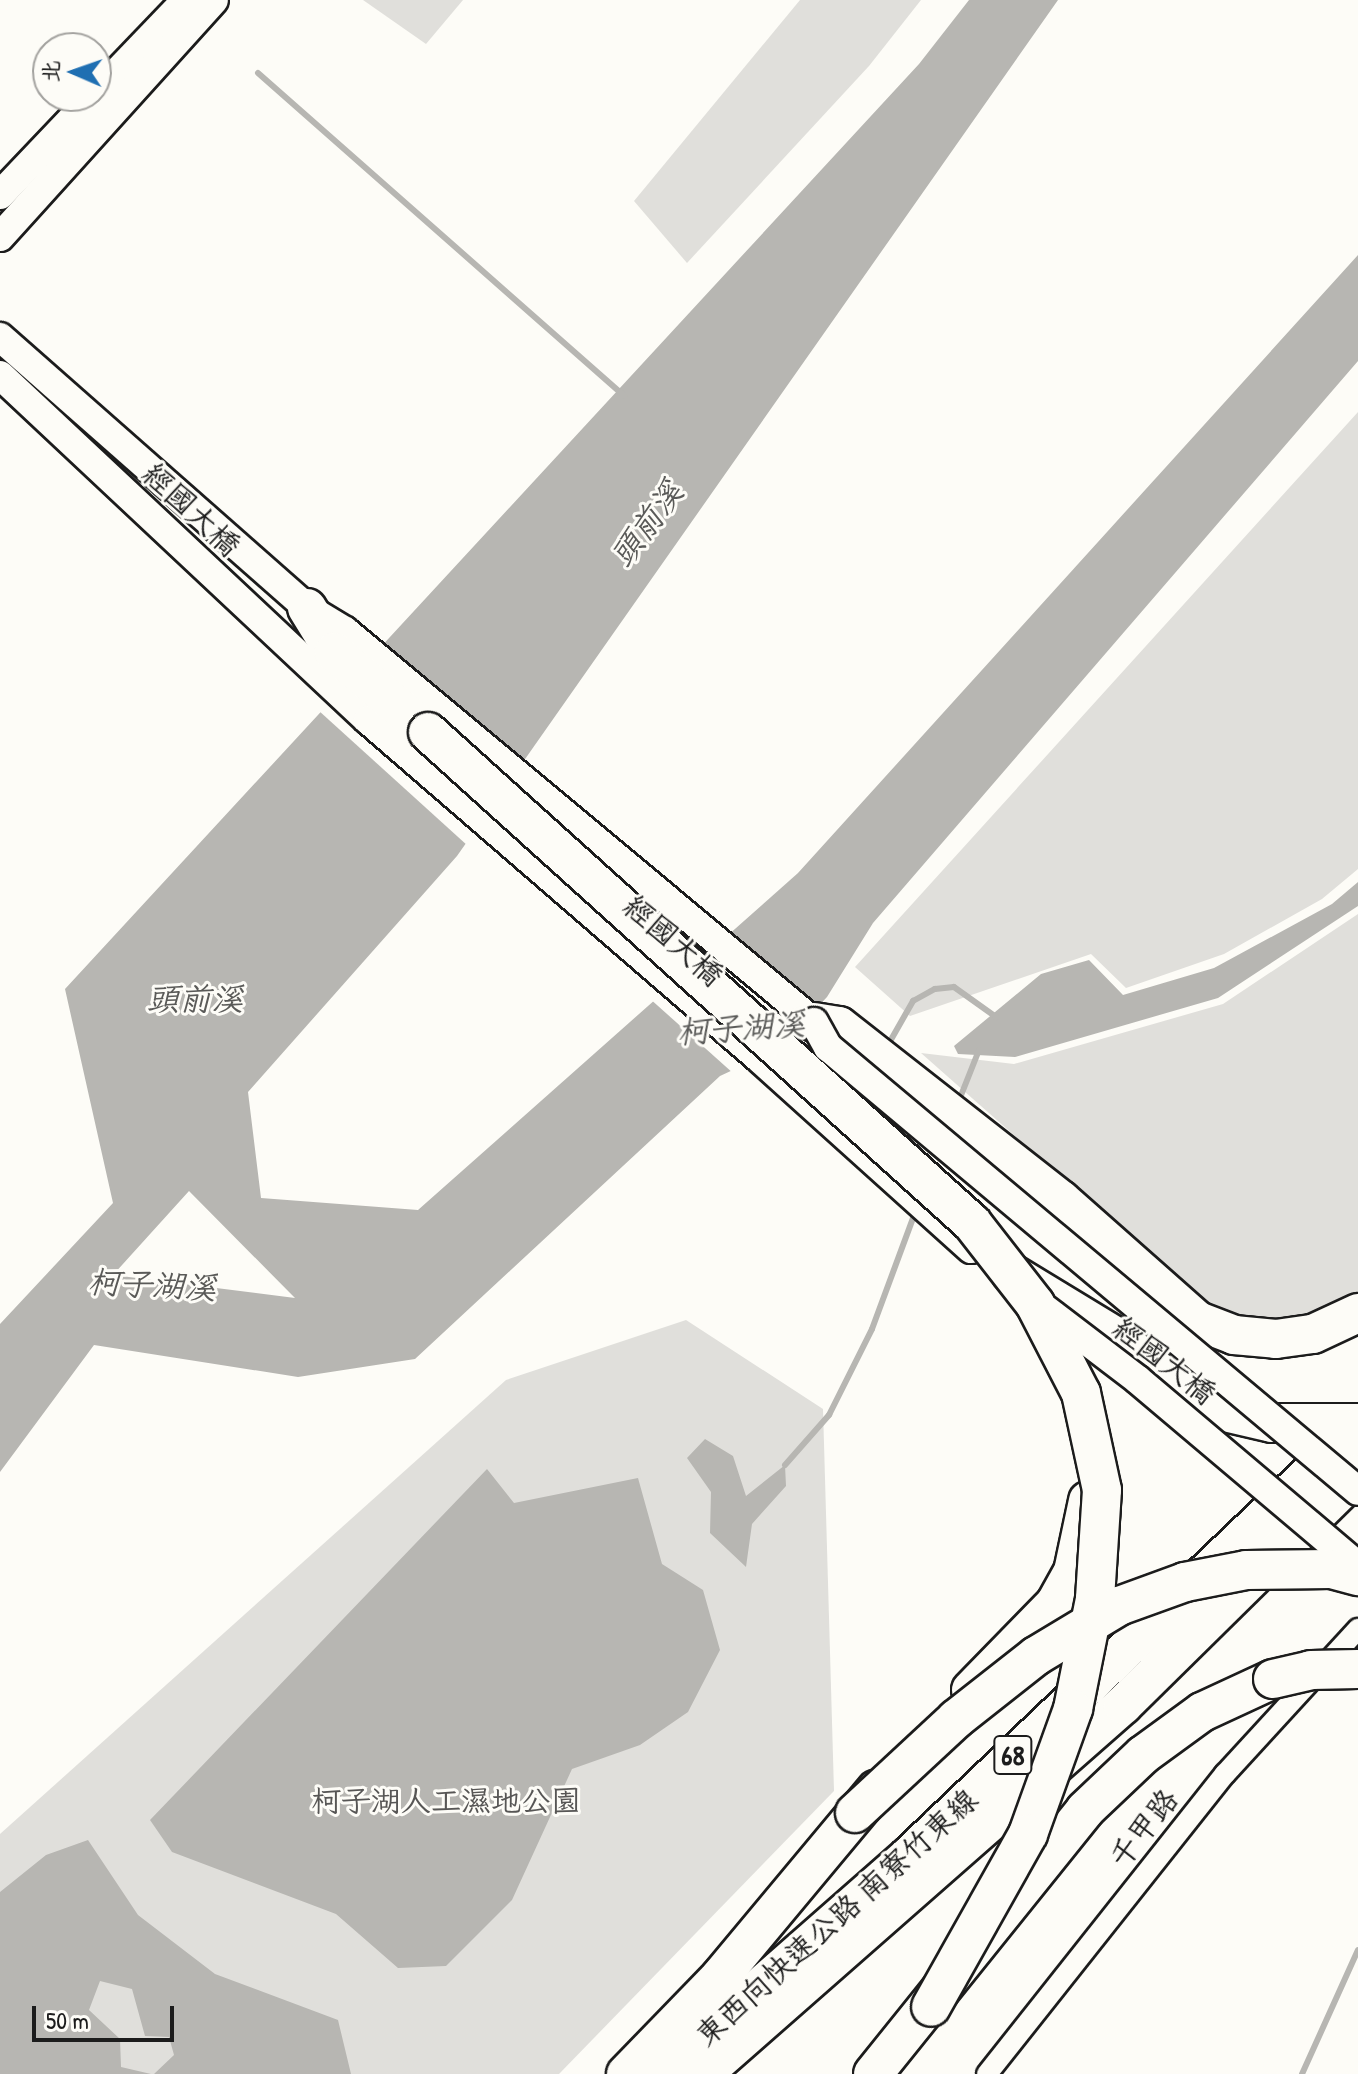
<!DOCTYPE html>
<meta charset="utf-8">
<style>
body{margin:0}
#map{position:relative;width:1358px;height:2074px;overflow:hidden;background:#fdfcf7;font-family:"Patrick Hand","LXGW WenKai TC",sans-serif}
div>[style]{position:absolute}
.green>*{inset:0;background:#e0dfdb}
.water>*{inset:0;background:#b7b6b2}
.pier>*{inset:0;background:#fdfcf7}
.stream>*{height:6px;margin:-3px;padding:0 3px;transform-origin:3px;border-radius:3px;background:#b7b6b2}
.roads{filter:drop-shadow(2px 0 #1c1c1c) drop-shadow(-2px 0 #1c1c1c) drop-shadow(0 2px #1c1c1c) drop-shadow(0 -2px #1c1c1c)}
.street>*{height:20px;margin:-10px;padding:0 10px;transform-origin:10px;border-radius:10px;background:#fdfcf7}
.secondary>*{height:28px;margin:-14px;padding:0 14px;transform-origin:14px;border-radius:14px;background:#fdfcf7}
.highway>*{height:38px;margin:-19px;padding:0 19px;transform-origin:19px;border-radius:19px;background:#fdfcf7}
.bridges{filter:drop-shadow(2px 0 #1c1c1c) drop-shadow(-2px 0 #1c1c1c) drop-shadow(0 2px #1c1c1c) drop-shadow(0 -2px #1c1c1c)}
.secondary-bridge>*{height:28px;margin:-14px;padding:0 14px;transform-origin:14px;border-radius:14px;background:#fdfcf7}
.highway-bridge>*{height:38px;margin:-19px;padding:0 19px;transform-origin:19px;border-radius:19px;background:#fdfcf7}
span{translate:-50% -50%;white-space:nowrap;text-align:center;line-height:1.15;-webkit-text-stroke:6px #fdfcf7;paint-order:stroke}
.shield-label span{padding:2px 6px;background:#fdfcf7;border:2px solid;border-radius:6px;-webkit-text-stroke-width:0}
.shield-label{font-size:28px;color:#1c1c1c;font-weight:700}
.street-label{font-size:30px;color:#1c1c1c}
.park-label{font-size:30px;color:#575655}
.water-label{font-size:32px;color:#5a5a58;font-style:italic}
.north{position:absolute;left:32px;top:32px;width:80px;height:80px;box-sizing:border-box;background:#fdfcf7;border:2px solid #a3a29f;border-radius:50%;rotate:272deg;font-size:22px;font-weight:700;line-height:32px;text-align:center;color:#1c1c1c}
.north::after{content:'';display:block;margin:auto;width:28px;height:36px;background:#1f6fb2;clip-path:polygon(50% 0,100% 100%,50% 72%,0 100%)}
.scale{position:absolute;left:32px;top:2006px;width:142px;height:36px;box-sizing:border-box;border:4px solid #1c1c1c;border-top:0;padding-left:10px;font-size:24px;line-height:28px;white-space:nowrap;color:#1c1c1c;-webkit-text-stroke:6px #fdfcf7;paint-order:stroke}
</style>
<div id="map">
<div class="green">
<i style="clip-path:polygon(363px 0,463px 0,426px 44px)"></i>
<i style="clip-path:polygon(800px 0,921px 0,869px 66px,687px 263px,634px 201px)"></i>
<i style="clip-path:polygon(1358px 412px,1358px 869px,1322px 899px,1224px 954px,1126px 988px,1091px 954px,910px 1016px,855px 967px)"></i>
<i style="clip-path:polygon(1358px 914px,1358px 1294px,1301px 1323px,1213px 1311px,921px 1053px,1014px 1064px,1223px 1004px)"></i>
<i style="clip-path:polygon(686px 1320px,823px 1409px,834px 1791px,559px 2074px,0 2074px,0 1834px,506px 1380px)"></i>
</div>
<div class="water">
<i style="clip-path:polygon(evenodd,969px 0,1058px 0,457px 856px,248px 1092px,261px 1198px,418px 1210px,798px 873px,1358px 255px,1358px 361px,873px 923px,827px 997px,778px 1049px,720px 1076px,415px 1359px,298px 1377px,94px 1345px,0 1472px,0 1324px,113px 1203px,65px 989px,919px 64px,969px 0,189px 1191px,295px 1298px,113px 1275px,189px 1191px)"></i>
<i style="clip-path:polygon(1358px 882px,1358px 906px,1218px 998px,1015px 1057px,958px 1054px,954px 1046px,1041px 974px,1089px 960px,1123px 995px,1214px 968px,1332px 904px)"></i>
<i style="clip-path:polygon(705px 1439px,733px 1456px,746px 1496px,785px 1465px,786px 1486px,752px 1524px,746px 1567px,710px 1533px,711px 1492px,687px 1458px)"></i>
<i style="clip-path:polygon(487px 1469px,514px 1503px,638px 1478px,662px 1564px,703px 1590px,720px 1650px,688px 1712px,640px 1745px,572px 1769px,512px 1900px,446px 1966px,398px 1968px,336px 1914px,172px 1852px,150px 1820px)"></i>
<i style="clip-path:polygon(88px 1840px,138px 1915px,215px 1974px,338px 2020px,351px 2074px,154px 2074px,174px 2055px,169px 2037px,145px 2036px,132px 1989px,100px 1981px,89px 2010px,120px 2039px,121px 2067px,151px 2074px,0 2074px,0 1892px,46px 1855px)"></i>
</div>
<div class="pier">
<i style="clip-path:polygon(376px 647px,523px 768px,468px 846px,318px 710px)"></i>
<i style="clip-path:polygon(721px 934px,816px 1015px,780px 1052px,734px 1074px,648px 997px)"></i>
</div>
<div class="stream">
<i style="left:258px;top:73px;width:488px;rotate:41.4deg"></i>
<i style="left:888px;top:1045px;width:51px;rotate:-60.4deg"></i>
<i style="left:913px;top:1001px;width:25px;rotate:-29deg"></i>
<i style="left:935px;top:989px;width:19px;rotate:-6deg"></i>
<i style="left:954px;top:987px;width:52px;rotate:35.5deg"></i>
<i style="left:958px;top:1103px;width:57px;rotate:-68.4deg"></i>
<i style="left:785px;top:1465px;width:67px;rotate:-48.7deg"></i>
<i style="left:829px;top:1415px;width:96px;rotate:-63.4deg"></i>
<i style="left:872px;top:1329px;width:127px;rotate:-69.7deg"></i>
<i style="left:1302px;top:2074px;width:136px;rotate:-65.7deg"></i>
</div>
<div class="roads">
<div class="street">
<i style="left:987px;top:2074px;width:383px;rotate:-51.6deg"></i>
<i style="left:1225px;top:1774px;width:197px;rotate:-47.5deg"></i>
</div>
<div class="secondary">
<i style="left:96px;top:94px;width:130px;rotate:-46.2deg"></i>
<i style="left:0;top:195px;width:137px;rotate:-46.5deg"></i>
<i style="left:0;top:237px;width:319px;rotate:-47.9deg"></i>
<i style="left:0;top:337px;width:409px;rotate:41.4deg"></i>
<i style="left:307px;top:608px;width:44px;rotate:31.2deg"></i>
<i style="left:345px;top:631px;width:611px;rotate:39.82deg"></i>
<i style="left:0;top:375px;width:504px;rotate:43.15deg"></i>
<i style="left:368px;top:720px;width:518px;rotate:40.85deg"></i>
<i style="left:760px;top:1059px;width:284px;rotate:42deg"></i>
</div>
<div class="highway">
<i style="left:307px;top:608px;width:52px;rotate:58.5deg"></i>
<i style="left:334px;top:652px;width:123px;rotate:40.4deg"></i>
<i style="left:814px;top:1022px;width:25px;rotate:9deg"></i>
<i style="left:839px;top:1026px;width:282px;rotate:38.1deg"></i>
<i style="left:1061px;top:1200px;width:183px;rotate:41.5deg"></i>
<i style="left:1198px;top:1321px;width:39px;rotate:21deg"></i>
<i style="left:1234px;top:1335px;width:42px;rotate:5.4deg"></i>
<i style="left:1276px;top:1339px;width:37px;rotate:-8deg"></i>
<i style="left:1313px;top:1334px;width:50px;rotate:-25deg"></i>
<i style="left:1011px;top:1273px;width:129px;rotate:31.3deg"></i>
<i style="left:1121px;top:1340px;width:102px;rotate:40.2deg"></i>
<i style="left:1199px;top:1406px;width:75px;rotate:13.1deg"></i>
<i style="left:1272px;top:1423px;width:86px"></i>
<i style="left:971px;top:1690px;width:120px;rotate:-45.7deg"></i>
<i style="left:1055px;top:1604px;width:37px;rotate:-61deg"></i>
<i style="left:1073px;top:1572px;width:73px;rotate:-78.1deg"></i>
<i style="left:626px;top:2074px;width:135px;rotate:-45.9deg"></i>
<i style="left:720px;top:1977px;width:244px;rotate:-50.2deg"></i>
<i style="left:661px;top:2074px;width:332px;rotate:-41.3deg"></i>
<i style="left:910px;top:1855px;width:619px;rotate:-43.63deg"></i>
<i style="left:703px;top:2074px;width:559px;rotate:-41.3deg"></i>
<i style="left:1123px;top:1705px;width:330px;rotate:-44.6deg"></i>
<i style="left:873px;top:2074px;width:339px;rotate:-51.2deg"></i>
<i style="left:1085px;top:1810px;width:80px;rotate:-43.5deg"></i>
<i style="left:1143px;top:1755px;width:73px;rotate:-36.1deg"></i>
<i style="left:1202px;top:1712px;width:78px;rotate:-24.9deg"></i>
</div>
</div>
<div class="bridges">
<div class="secondary-bridge">
<i style="left:814px;top:1022px;width:29px;rotate:61deg"></i>
<i style="left:828px;top:1047px;width:691px;rotate:39.95deg"></i>
<i style="left:1040px;top:1305px;width:123px;rotate:37.4deg"></i>
<i style="left:1138px;top:1380px;width:288px;rotate:40.2deg"></i>
</div>
<div class="highway-bridge">
<i style="left:428px;top:732px;width:733px;rotate:42.07deg"></i>
<i style="left:972px;top:1223px;width:103px;rotate:52.1deg"></i>
<i style="left:1035px;top:1304px;width:100px;rotate:62.7deg"></i>
<i style="left:1081px;top:1393px;width:99px;rotate:77.8deg"></i>
<i style="left:1102px;top:1490px;width:109px;rotate:93.7deg"></i>
<i style="left:1095px;top:1599px;width:112px;rotate:101.3deg"></i>
<i style="left:1073px;top:1709px;width:133px;rotate:109.8deg"></i>
<i style="left:1028px;top:1834px;width:198px;rotate:119.3deg"></i>
<i style="left:1273px;top:1679px;width:39px;rotate:-13deg"></i>
<i style="left:1311px;top:1670px;width:47px;rotate:-1.2deg"></i>
<i style="left:855px;top:1813px;width:138px;rotate:-42.9deg"></i>
<i style="left:956px;top:1719px;width:102px;rotate:-38.2deg"></i>
<i style="left:1036px;top:1656px;width:97px;rotate:-31.1deg"></i>
<i style="left:1119px;top:1606px;width:70px;rotate:-20deg"></i>
<i style="left:1185px;top:1582px;width:62px;rotate:-11.1deg"></i>
<i style="left:1246px;top:1570px;width:85px;rotate:-0.7deg"></i>
<i style="left:1331px;top:1569px;width:28px;rotate:15deg"></i>
</div>
</div>
<div class="shield-label">
<span style="left:1013px;top:1755px">68</span>
</div>
<div class="street-label">
<span style="left:192px;top:509px;rotate:43deg">經國大橋</span>
<span style="left:674px;top:940px;rotate:41deg">經國大橋</span>
<span style="left:1165px;top:1360px;rotate:38deg">經國大橋</span>
<span style="left:1143px;top:1828px;rotate:-52deg">千甲路</span>
<span style="left:836px;top:1917px;rotate:-42deg">東西向快速公路 南寮竹東線</span>
</div>
<div class="park-label">
<span style="left:446px;top:1800px">柯子湖人工濕地公園</span>
</div>
<div class="water-label">
<span style="left:647px;top:524px;rotate:-53deg">頭前溪</span>
<span style="left:195px;top:999px">頭前溪</span>
<span style="left:741px;top:1028px;rotate:-4deg">柯子湖溪</span>
<span style="left:152px;top:1285px;rotate:3deg">柯子湖溪</span>
</div>
<div class="north">北</div>
<div class="scale">50 m</div>
</div>
